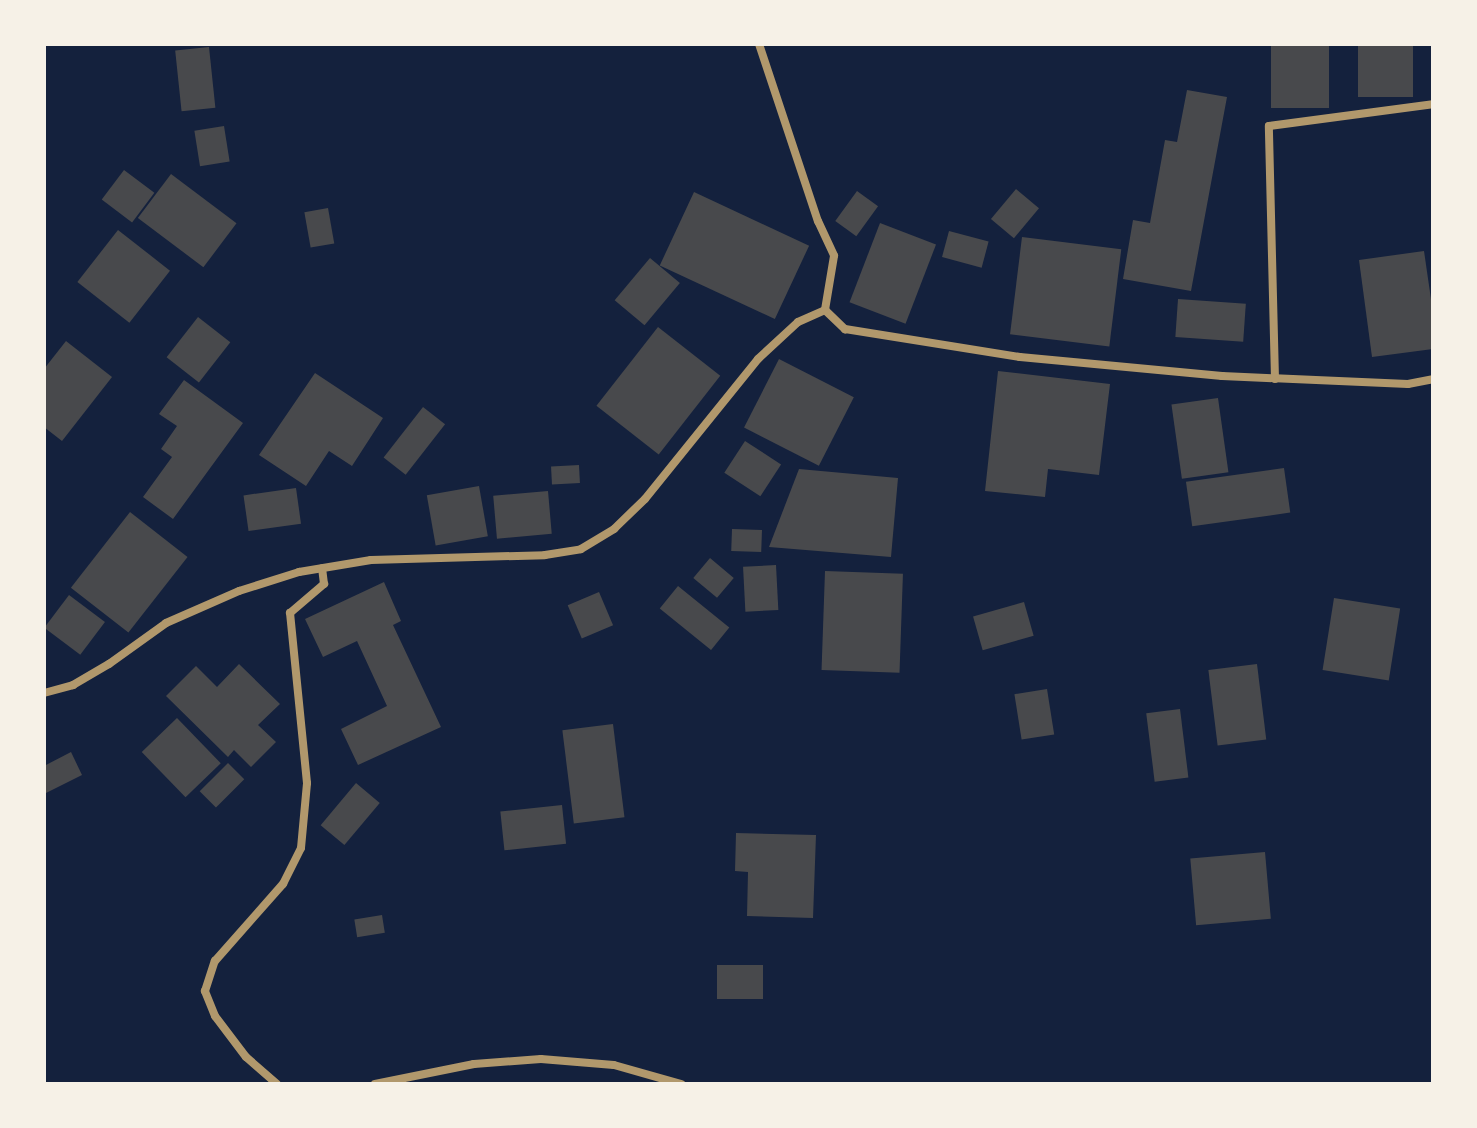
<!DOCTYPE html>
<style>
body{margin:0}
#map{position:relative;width:1477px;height:1128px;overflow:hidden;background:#14213d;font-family:Spectral,serif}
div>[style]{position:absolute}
.building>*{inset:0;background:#48494c;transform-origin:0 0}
.minor>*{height:8px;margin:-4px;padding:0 4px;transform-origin:4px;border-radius:4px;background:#b1986c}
span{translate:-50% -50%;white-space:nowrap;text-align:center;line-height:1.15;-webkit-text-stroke:7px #f6f1e7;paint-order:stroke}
.frame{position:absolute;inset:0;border:46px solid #f6f1e7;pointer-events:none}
</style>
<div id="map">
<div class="building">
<i style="left:1271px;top:44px;width:58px;height:64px"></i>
<i style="left:1358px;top:44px;width:55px;height:53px"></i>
<i style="left:209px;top:47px;width:61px;height:34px;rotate:84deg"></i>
<i style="clip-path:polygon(1187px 90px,1227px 97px,1191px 291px,1123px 279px,1133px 220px,1150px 223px,1165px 140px,1177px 142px)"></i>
<i style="left:224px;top:126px;width:36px;height:30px;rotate:81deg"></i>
<i style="left:124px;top:170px;width:38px;height:37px;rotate:37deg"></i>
<i style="left:171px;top:174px;width:82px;height:55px;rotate:37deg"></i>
<i style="left:1016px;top:189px;width:30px;height:39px;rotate:40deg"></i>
<i style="left:857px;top:191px;width:26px;height:37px;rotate:36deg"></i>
<i style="left:694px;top:192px;width:127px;height:81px;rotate:25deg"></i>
<i style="left:328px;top:208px;width:36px;height:24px;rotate:80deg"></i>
<i style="left:880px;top:223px;width:60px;height:85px;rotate:21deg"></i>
<i style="left:118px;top:230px;width:66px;height:66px;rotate:38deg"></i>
<i style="left:949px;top:231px;width:41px;height:27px;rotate:15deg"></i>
<i style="left:1022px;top:237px;width:100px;height:98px;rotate:7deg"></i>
<i style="clip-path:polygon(1424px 251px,1433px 313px,1433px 349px,1372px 357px,1359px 260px)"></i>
<i style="left:650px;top:258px;width:39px;height:55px;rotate:40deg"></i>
<i style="left:1178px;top:299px;width:68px;height:38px;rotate:4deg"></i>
<i style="left:198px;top:317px;width:41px;height:51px;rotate:38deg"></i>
<i style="left:658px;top:327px;width:79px;height:100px;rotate:38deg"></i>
<i style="clip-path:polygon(66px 341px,112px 377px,62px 441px,44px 427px,44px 369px)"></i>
<i style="left:779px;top:359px;width:84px;height:77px;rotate:27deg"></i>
<i style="clip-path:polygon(998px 371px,1110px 384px,1099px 475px,1048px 469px,1045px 497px,985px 491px)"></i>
<i style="clip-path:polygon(315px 373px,383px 418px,352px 466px,329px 451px,306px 486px,259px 455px)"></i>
<i style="clip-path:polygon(184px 380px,243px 423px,173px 519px,143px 497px,172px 457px,161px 449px,177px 426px,159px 414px)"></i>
<i style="left:1218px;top:398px;width:75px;height:47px;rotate:82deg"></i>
<i style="left:423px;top:407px;width:28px;height:64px;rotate:38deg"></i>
<i style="left:745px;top:441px;width:43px;height:38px;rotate:33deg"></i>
<i style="left:579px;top:465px;width:18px;height:28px;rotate:87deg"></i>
<i style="left:1284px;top:468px;width:45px;height:99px;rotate:82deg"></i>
<i style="clip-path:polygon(799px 469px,898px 478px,891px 557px,769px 547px)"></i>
<i style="left:479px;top:486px;width:51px;height:53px;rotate:80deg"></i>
<i style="left:296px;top:488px;width:36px;height:53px;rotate:82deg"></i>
<i style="left:548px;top:491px;width:43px;height:55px;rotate:85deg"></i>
<i style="left:130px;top:512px;width:73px;height:96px;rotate:38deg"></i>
<i style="left:732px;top:529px;width:30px;height:22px;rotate:2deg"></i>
<i style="left:710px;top:558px;width:31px;height:26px;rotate:40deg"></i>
<i style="left:776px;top:565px;width:45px;height:33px;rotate:87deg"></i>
<i style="left:825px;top:571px;width:78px;height:99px;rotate:2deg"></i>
<i style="clip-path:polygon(384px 582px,401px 621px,393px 625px,441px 727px,358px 765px,341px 729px,387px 706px,357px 641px,323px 657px,305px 619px)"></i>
<i style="left:678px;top:586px;width:66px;height:29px;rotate:39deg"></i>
<i style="left:599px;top:592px;width:36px;height:34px;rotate:67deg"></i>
<i style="left:69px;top:595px;width:45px;height:41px;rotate:37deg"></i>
<i style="left:1334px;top:598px;width:67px;height:73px;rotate:9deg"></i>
<i style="left:1024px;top:602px;width:35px;height:53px;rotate:74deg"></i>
<i style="clip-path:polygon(239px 664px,280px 704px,258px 725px,276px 742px,251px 767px,234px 750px,228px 757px,166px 696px,196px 666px,217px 687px)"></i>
<i style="left:1257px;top:664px;width:76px;height:49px;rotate:83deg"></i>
<i style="left:1047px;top:689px;width:46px;height:33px;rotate:81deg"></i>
<i style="left:1180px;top:709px;width:69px;height:34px;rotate:83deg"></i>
<i style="left:177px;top:718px;width:63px;height:49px;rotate:46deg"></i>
<i style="left:613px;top:724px;width:94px;height:51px;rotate:83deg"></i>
<i style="clip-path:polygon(71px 752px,82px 775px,46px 793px,44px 766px)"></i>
<i style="left:228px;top:763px;width:23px;height:40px;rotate:45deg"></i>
<i style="left:356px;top:783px;width:31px;height:55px;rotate:40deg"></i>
<i style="left:562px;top:805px;width:39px;height:62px;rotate:84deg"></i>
<i style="clip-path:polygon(736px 833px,816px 835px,813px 918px,747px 916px,748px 872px,735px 871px)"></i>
<i style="left:1265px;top:852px;width:67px;height:75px;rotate:85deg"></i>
<i style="left:382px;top:915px;width:18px;height:28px;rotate:81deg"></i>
<i style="left:717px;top:965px;width:46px;height:34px"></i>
</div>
<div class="minor">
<i style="left:759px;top:44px;width:187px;rotate:71.6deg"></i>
<i style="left:818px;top:221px;width:38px;rotate:65deg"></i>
<i style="left:834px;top:256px;width:55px;rotate:99.5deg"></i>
<i style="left:825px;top:310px;width:28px;rotate:44deg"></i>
<i style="left:845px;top:329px;width:177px;rotate:9.1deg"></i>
<i style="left:1020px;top:357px;width:203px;rotate:5.4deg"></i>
<i style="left:1222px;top:376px;width:186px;rotate:2.5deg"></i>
<i style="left:1408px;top:384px;width:25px;rotate:-11deg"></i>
<i style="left:1275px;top:379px;width:253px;rotate:-91.4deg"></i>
<i style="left:1269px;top:126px;width:165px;rotate:-7.6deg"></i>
<i style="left:44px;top:693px;width:30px;rotate:-15deg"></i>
<i style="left:73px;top:685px;width:42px;rotate:-30.3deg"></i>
<i style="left:109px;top:664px;width:70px;rotate:-35.7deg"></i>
<i style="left:166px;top:623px;width:80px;rotate:-23.7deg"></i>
<i style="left:239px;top:591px;width:63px;rotate:-17.6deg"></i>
<i style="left:299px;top:572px;width:73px;rotate:-9.5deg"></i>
<i style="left:371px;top:560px;width:174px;rotate:-1.6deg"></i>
<i style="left:545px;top:555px;width:36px;rotate:-9deg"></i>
<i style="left:581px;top:549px;width:39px;rotate:-31deg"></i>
<i style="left:614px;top:529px;width:43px;rotate:-44.1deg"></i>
<i style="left:645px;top:499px;width:180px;rotate:-51.1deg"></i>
<i style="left:758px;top:359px;width:54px;rotate:-42.8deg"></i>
<i style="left:798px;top:322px;width:30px;rotate:-24deg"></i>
<i style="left:277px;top:1084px;width:41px;rotate:-138.9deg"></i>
<i style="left:246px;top:1057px;width:51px;rotate:-127.1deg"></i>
<i style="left:215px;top:1016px;width:27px;rotate:-112deg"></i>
<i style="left:205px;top:991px;width:32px;rotate:-72deg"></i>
<i style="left:215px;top:961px;width:103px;rotate:-48.6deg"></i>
<i style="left:283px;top:884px;width:40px;rotate:-63.4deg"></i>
<i style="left:301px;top:848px;width:65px;rotate:-84.7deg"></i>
<i style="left:307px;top:783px;width:171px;rotate:-95.7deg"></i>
<i style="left:290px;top:613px;width:45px;rotate:-40.5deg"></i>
<i style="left:324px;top:584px;width:16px;rotate:-97deg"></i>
<i style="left:375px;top:1084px;width:101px;rotate:-11.4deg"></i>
<i style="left:474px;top:1064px;width:67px;rotate:-4.3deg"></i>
<i style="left:541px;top:1059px;width:73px;rotate:4.7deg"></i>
<i style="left:614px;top:1065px;width:70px;rotate:15.8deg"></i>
</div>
<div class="frame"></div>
</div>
